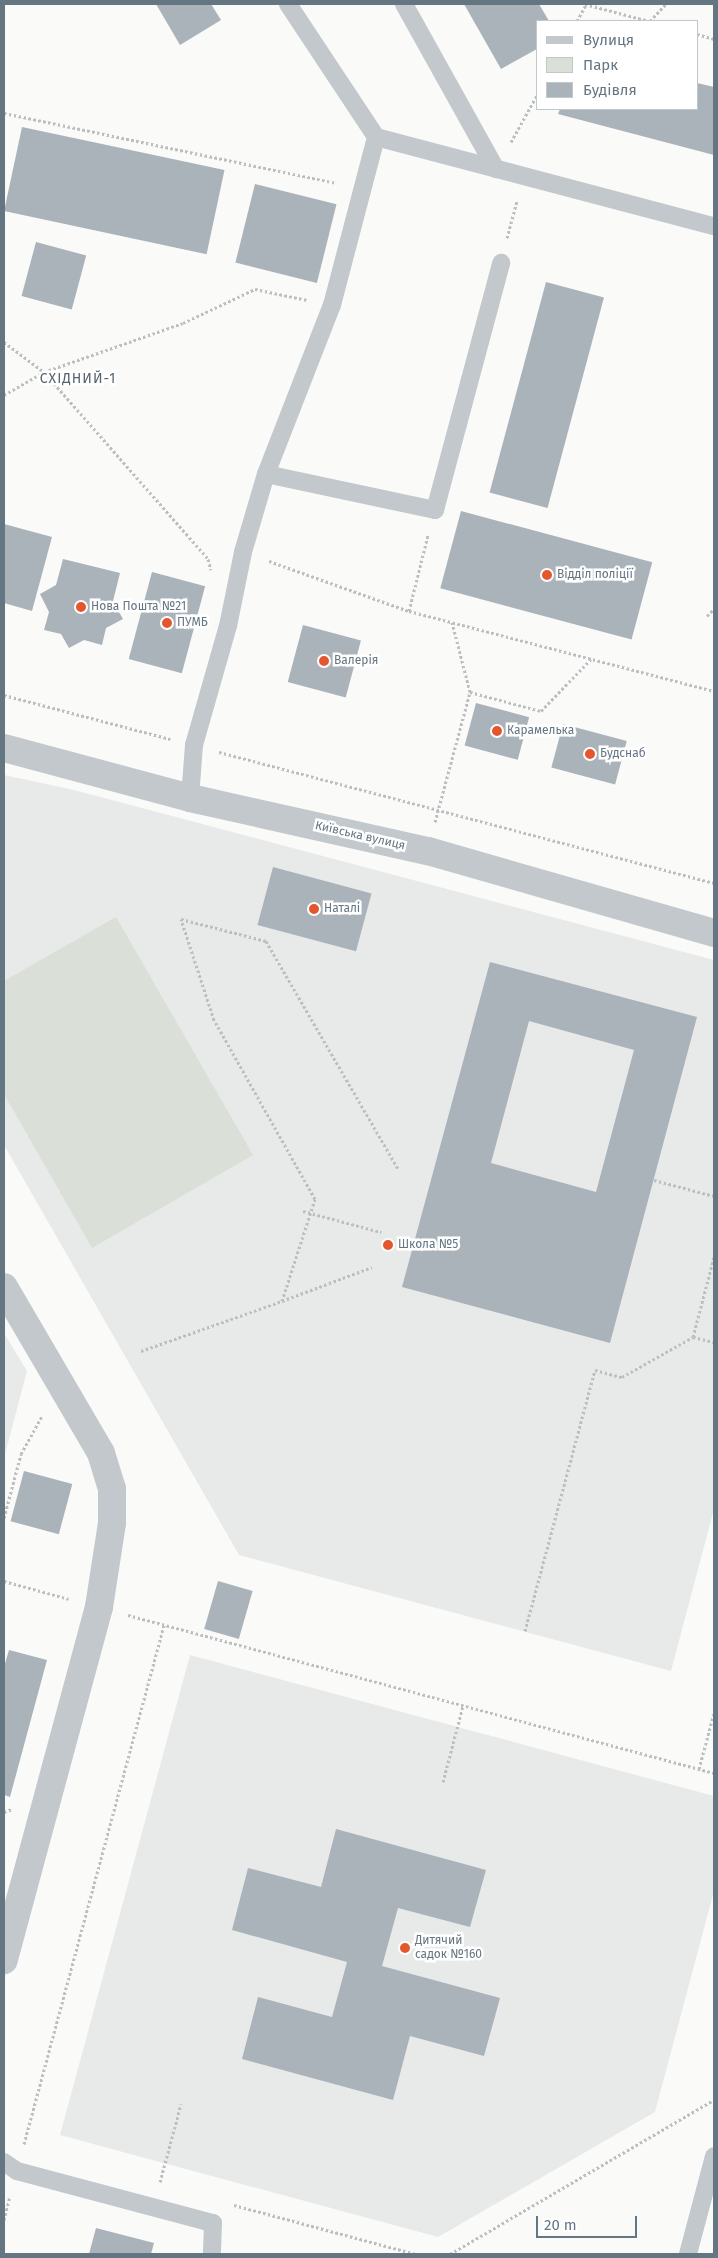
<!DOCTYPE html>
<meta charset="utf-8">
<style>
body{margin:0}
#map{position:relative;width:718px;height:2258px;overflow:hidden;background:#fafaf8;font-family:"Fira Sans",sans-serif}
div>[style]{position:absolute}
.built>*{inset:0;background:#e8e9e9}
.green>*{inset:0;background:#dadfd7}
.building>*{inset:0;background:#aab3b9;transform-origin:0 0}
.path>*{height:3px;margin-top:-1.5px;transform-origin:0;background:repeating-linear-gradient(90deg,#bbbfc2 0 2.5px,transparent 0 5px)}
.lane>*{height:18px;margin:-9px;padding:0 9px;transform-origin:9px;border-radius:9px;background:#c3c8cc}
.street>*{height:28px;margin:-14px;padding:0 14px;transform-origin:14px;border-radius:14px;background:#c3c8cc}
.dots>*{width:14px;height:14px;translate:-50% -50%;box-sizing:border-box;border:2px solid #fff;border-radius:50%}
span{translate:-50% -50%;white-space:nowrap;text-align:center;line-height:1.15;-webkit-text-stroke:5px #fff;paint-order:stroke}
.poi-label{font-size:12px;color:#657683}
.left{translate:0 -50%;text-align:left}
.street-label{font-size:12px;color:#657683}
.neighbourhood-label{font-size:14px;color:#57646e;letter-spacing:1px}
.frame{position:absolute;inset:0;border:5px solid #657683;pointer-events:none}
.legend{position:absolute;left:536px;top:20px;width:162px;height:90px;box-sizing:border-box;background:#fff;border:1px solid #c1c8cd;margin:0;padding:6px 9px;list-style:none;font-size:15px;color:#657683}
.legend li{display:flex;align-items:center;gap:10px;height:25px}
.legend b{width:25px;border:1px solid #c1c8cd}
.scale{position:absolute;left:536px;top:2216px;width:101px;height:22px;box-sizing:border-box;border:2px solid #657683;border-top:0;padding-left:6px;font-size:15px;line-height:18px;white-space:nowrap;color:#657683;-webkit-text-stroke:4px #fff;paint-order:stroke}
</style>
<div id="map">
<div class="built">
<i style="clip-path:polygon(4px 775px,74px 790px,714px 960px,714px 1509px,671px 1671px,239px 1555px,4px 1145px)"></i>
<i style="clip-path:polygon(4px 1333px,27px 1371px,4px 1458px)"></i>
<i style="clip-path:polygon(190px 1655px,714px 1796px,714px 1891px,655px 2112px,438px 2237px,60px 2135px)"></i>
</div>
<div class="green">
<i style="clip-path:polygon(116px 917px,253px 1155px,92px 1248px,4px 1094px,4px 981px)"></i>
</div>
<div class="building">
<i style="clip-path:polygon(156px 4px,211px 4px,221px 20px,180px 45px)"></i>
<i style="clip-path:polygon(464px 4px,539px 4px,549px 21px,537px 21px,537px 49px,501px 69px)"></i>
<i style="clip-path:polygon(697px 83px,714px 87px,714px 155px,558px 114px,560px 109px,697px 109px)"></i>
<i style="left:22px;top:127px;width:207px;height:86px;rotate:12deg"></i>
<i style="left:255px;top:184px;width:84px;height:81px;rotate:14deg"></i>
<i style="left:36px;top:242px;width:52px;height:56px;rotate:15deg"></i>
<i style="left:546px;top:282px;width:60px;height:218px;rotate:15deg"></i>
<i style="left:461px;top:511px;width:198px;height:80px;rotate:15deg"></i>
<i style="clip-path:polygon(4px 524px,52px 537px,32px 611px,4px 603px)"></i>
<i style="clip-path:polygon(63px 559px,120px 573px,113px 601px,123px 619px,106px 628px,102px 645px,84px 640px,69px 648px,61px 634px,44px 630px,49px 612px,40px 594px,56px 585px)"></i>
<i style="left:152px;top:572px;width:55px;height:90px;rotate:15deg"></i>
<i style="left:303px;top:625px;width:60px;height:59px;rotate:15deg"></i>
<i style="left:476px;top:703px;width:55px;height:44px;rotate:15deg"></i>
<i style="left:563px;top:724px;width:66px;height:45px;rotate:15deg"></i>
<i style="left:273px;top:867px;width:102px;height:60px;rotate:15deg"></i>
<i style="clip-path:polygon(evenodd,490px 962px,697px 1017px,610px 1343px,402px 1287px,490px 962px,529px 1021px,634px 1050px,596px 1192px,491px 1163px,529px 1021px)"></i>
<i style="left:24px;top:1471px;width:50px;height:52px;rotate:15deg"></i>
<i style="left:218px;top:1581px;width:36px;height:50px;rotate:16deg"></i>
<i style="clip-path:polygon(9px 1650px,47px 1660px,10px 1797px,4px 1795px,4px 1667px)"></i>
<i style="clip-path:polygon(336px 1829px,486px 1870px,470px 1927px,398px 1908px,382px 1966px,500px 1998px,484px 2056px,410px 2036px,393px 2100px,242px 2059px,258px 1997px,332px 2017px,347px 1962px,232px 1930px,248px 1868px,321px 1887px)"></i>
<i style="clip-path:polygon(96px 2228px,154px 2243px,151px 2254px,89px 2254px)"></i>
</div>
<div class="path">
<i style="left:585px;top:4px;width:66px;rotate:14.9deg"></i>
<i style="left:577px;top:21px;width:18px;rotate:-61deg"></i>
<i style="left:650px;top:21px;width:23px;rotate:-47deg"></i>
<i style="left:697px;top:34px;width:18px;rotate:16deg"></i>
<i style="left:4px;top:113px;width:339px;rotate:11.9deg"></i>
<i style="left:511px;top:142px;width:54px;rotate:-61deg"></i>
<i style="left:507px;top:238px;width:38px;rotate:-75deg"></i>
<i style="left:4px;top:342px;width:50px;rotate:36.9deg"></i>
<i style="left:44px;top:372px;width:249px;rotate:48.7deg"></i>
<i style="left:208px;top:559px;width:11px;rotate:75deg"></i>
<i style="left:4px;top:395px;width:46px;rotate:-29.9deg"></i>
<i style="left:44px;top:372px;width:147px;rotate:-19.4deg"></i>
<i style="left:183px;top:323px;width:80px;rotate:-25.3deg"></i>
<i style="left:255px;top:289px;width:53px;rotate:11.9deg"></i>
<i style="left:269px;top:561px;width:149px;rotate:19.7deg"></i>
<i style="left:409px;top:611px;width:315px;rotate:14.7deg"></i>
<i style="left:409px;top:611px;width:78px;rotate:-76deg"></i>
<i style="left:707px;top:616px;width:10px;rotate:-45deg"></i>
<i style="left:470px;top:692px;width:73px;rotate:15deg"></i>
<i style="left:541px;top:711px;width:72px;rotate:-46.1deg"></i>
<i style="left:4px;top:695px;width:172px;rotate:14.8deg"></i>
<i style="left:219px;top:752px;width:512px;rotate:14.82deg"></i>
<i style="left:435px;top:822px;width:135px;rotate:-74.9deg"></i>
<i style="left:470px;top:692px;width:72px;rotate:-104.4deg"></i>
<i style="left:181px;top:919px;width:88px;rotate:14.5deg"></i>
<i style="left:266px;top:941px;width:263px;rotate:59.9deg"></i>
<i style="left:654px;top:1180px;width:62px;rotate:14.9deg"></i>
<i style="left:303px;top:1211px;width:81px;rotate:15.1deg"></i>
<i style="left:282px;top:1301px;width:96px;rotate:-20.7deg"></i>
<i style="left:693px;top:1337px;width:83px;rotate:-75.3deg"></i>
<i style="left:141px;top:1351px;width:150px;rotate:-19.5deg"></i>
<i style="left:282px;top:1301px;width:107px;rotate:-72.1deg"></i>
<i style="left:315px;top:1199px;width:206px;rotate:-119.4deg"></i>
<i style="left:214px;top:1020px;width:106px;rotate:-108.1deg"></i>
<i style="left:4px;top:1518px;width:66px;rotate:-75.1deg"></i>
<i style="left:21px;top:1454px;width:43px;rotate:-61.1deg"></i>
<i style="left:4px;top:1581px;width:67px;rotate:15.5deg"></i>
<i style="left:128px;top:1615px;width:607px;rotate:15.09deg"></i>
<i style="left:525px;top:1631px;width:270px;rotate:-75deg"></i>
<i style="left:595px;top:1370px;width:28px;rotate:15deg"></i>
<i style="left:622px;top:1377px;width:81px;rotate:-29.4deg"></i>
<i style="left:693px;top:1337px;width:22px;rotate:13deg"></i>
<i style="left:699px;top:1769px;width:58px;rotate:-75deg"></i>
<i style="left:443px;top:1782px;width:79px;rotate:-75.3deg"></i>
<i style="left:4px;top:1812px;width:9px;rotate:-21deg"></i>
<i style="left:24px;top:2144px;width:538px;rotate:-74.9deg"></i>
<i style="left:160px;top:2182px;width:81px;rotate:-74.9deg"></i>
<i style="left:234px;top:2205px;width:188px;rotate:15.1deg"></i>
<i style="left:4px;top:2220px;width:25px;rotate:-76deg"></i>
<i style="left:450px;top:2254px;width:306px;rotate:-30.3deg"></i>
</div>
<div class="lane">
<i style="left:288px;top:4px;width:159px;rotate:56.5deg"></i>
<i style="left:376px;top:137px;width:350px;rotate:14.8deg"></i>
<i style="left:404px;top:4px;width:189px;rotate:60.9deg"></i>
<i style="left:266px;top:474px;width:173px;rotate:12deg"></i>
<i style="left:435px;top:510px;width:256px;rotate:-75deg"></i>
<i style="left:190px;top:798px;width:53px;rotate:-85.7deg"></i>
<i style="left:194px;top:745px;width:124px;rotate:-74.1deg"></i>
<i style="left:228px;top:626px;width:76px;rotate:-78.5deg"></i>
<i style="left:243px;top:552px;width:81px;rotate:-73.6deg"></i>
<i style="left:266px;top:474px;width:181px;rotate:-68.7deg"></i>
<i style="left:332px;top:305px;width:174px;rotate:-75.3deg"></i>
<i style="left:4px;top:2162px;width:16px;rotate:35deg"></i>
<i style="left:17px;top:2171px;width:203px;rotate:14.9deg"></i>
<i style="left:213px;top:2223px;width:31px;rotate:92deg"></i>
<i style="left:688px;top:2254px;width:101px;rotate:-75.1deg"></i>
</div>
<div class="street">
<i style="left:4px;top:748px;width:193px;rotate:15deg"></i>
<i style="left:190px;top:798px;width:244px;rotate:12.6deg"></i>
<i style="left:428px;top:851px;width:298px;rotate:16deg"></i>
<i style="left:4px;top:1287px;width:192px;rotate:59.7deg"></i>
<i style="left:101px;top:1453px;width:38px;rotate:73deg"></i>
<i style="left:112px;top:1489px;width:34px;rotate:90deg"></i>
<i style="left:112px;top:1523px;width:85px;rotate:98.8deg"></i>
<i style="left:99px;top:1607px;width:366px;rotate:105.1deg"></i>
</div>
<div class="dots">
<i style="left:547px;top:575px;background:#e4572e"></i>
<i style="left:81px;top:607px;background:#e4572e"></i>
<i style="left:167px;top:623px;background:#e4572e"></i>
<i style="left:324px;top:661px;background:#e4572e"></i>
<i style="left:497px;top:731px;background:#e4572e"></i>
<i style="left:590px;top:754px;background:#e4572e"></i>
<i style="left:314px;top:909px;background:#e4572e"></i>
<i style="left:388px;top:1245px;background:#e4572e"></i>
<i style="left:405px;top:1948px;background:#e4572e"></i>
</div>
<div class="poi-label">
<span class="left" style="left:557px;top:575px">Відділ поліції</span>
<span class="left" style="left:91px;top:607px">Нова Пошта №21</span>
<span class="left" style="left:177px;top:623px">ПУМБ</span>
<span class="left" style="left:334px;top:661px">Валерія</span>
<span class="left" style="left:507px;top:731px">Карамелька</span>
<span class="left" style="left:600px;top:754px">Будснаб</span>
<span class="left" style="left:324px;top:909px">Наталі</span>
<span class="left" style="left:398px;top:1245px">Школа №5</span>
<span class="left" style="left:415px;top:1948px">Дитячий<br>садок №160</span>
</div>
<div class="street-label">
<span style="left:360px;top:836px;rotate:13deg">Київська вулиця</span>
</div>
<div class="neighbourhood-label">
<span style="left:78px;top:379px">СХІДНИЙ-1</span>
</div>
<div class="frame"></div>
<ul class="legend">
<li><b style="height:6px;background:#c3c8cc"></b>Вулиця</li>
<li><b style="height:14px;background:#dadfd7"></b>Парк</li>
<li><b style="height:14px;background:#aab3b9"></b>Будівля</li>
</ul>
<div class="scale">20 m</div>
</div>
